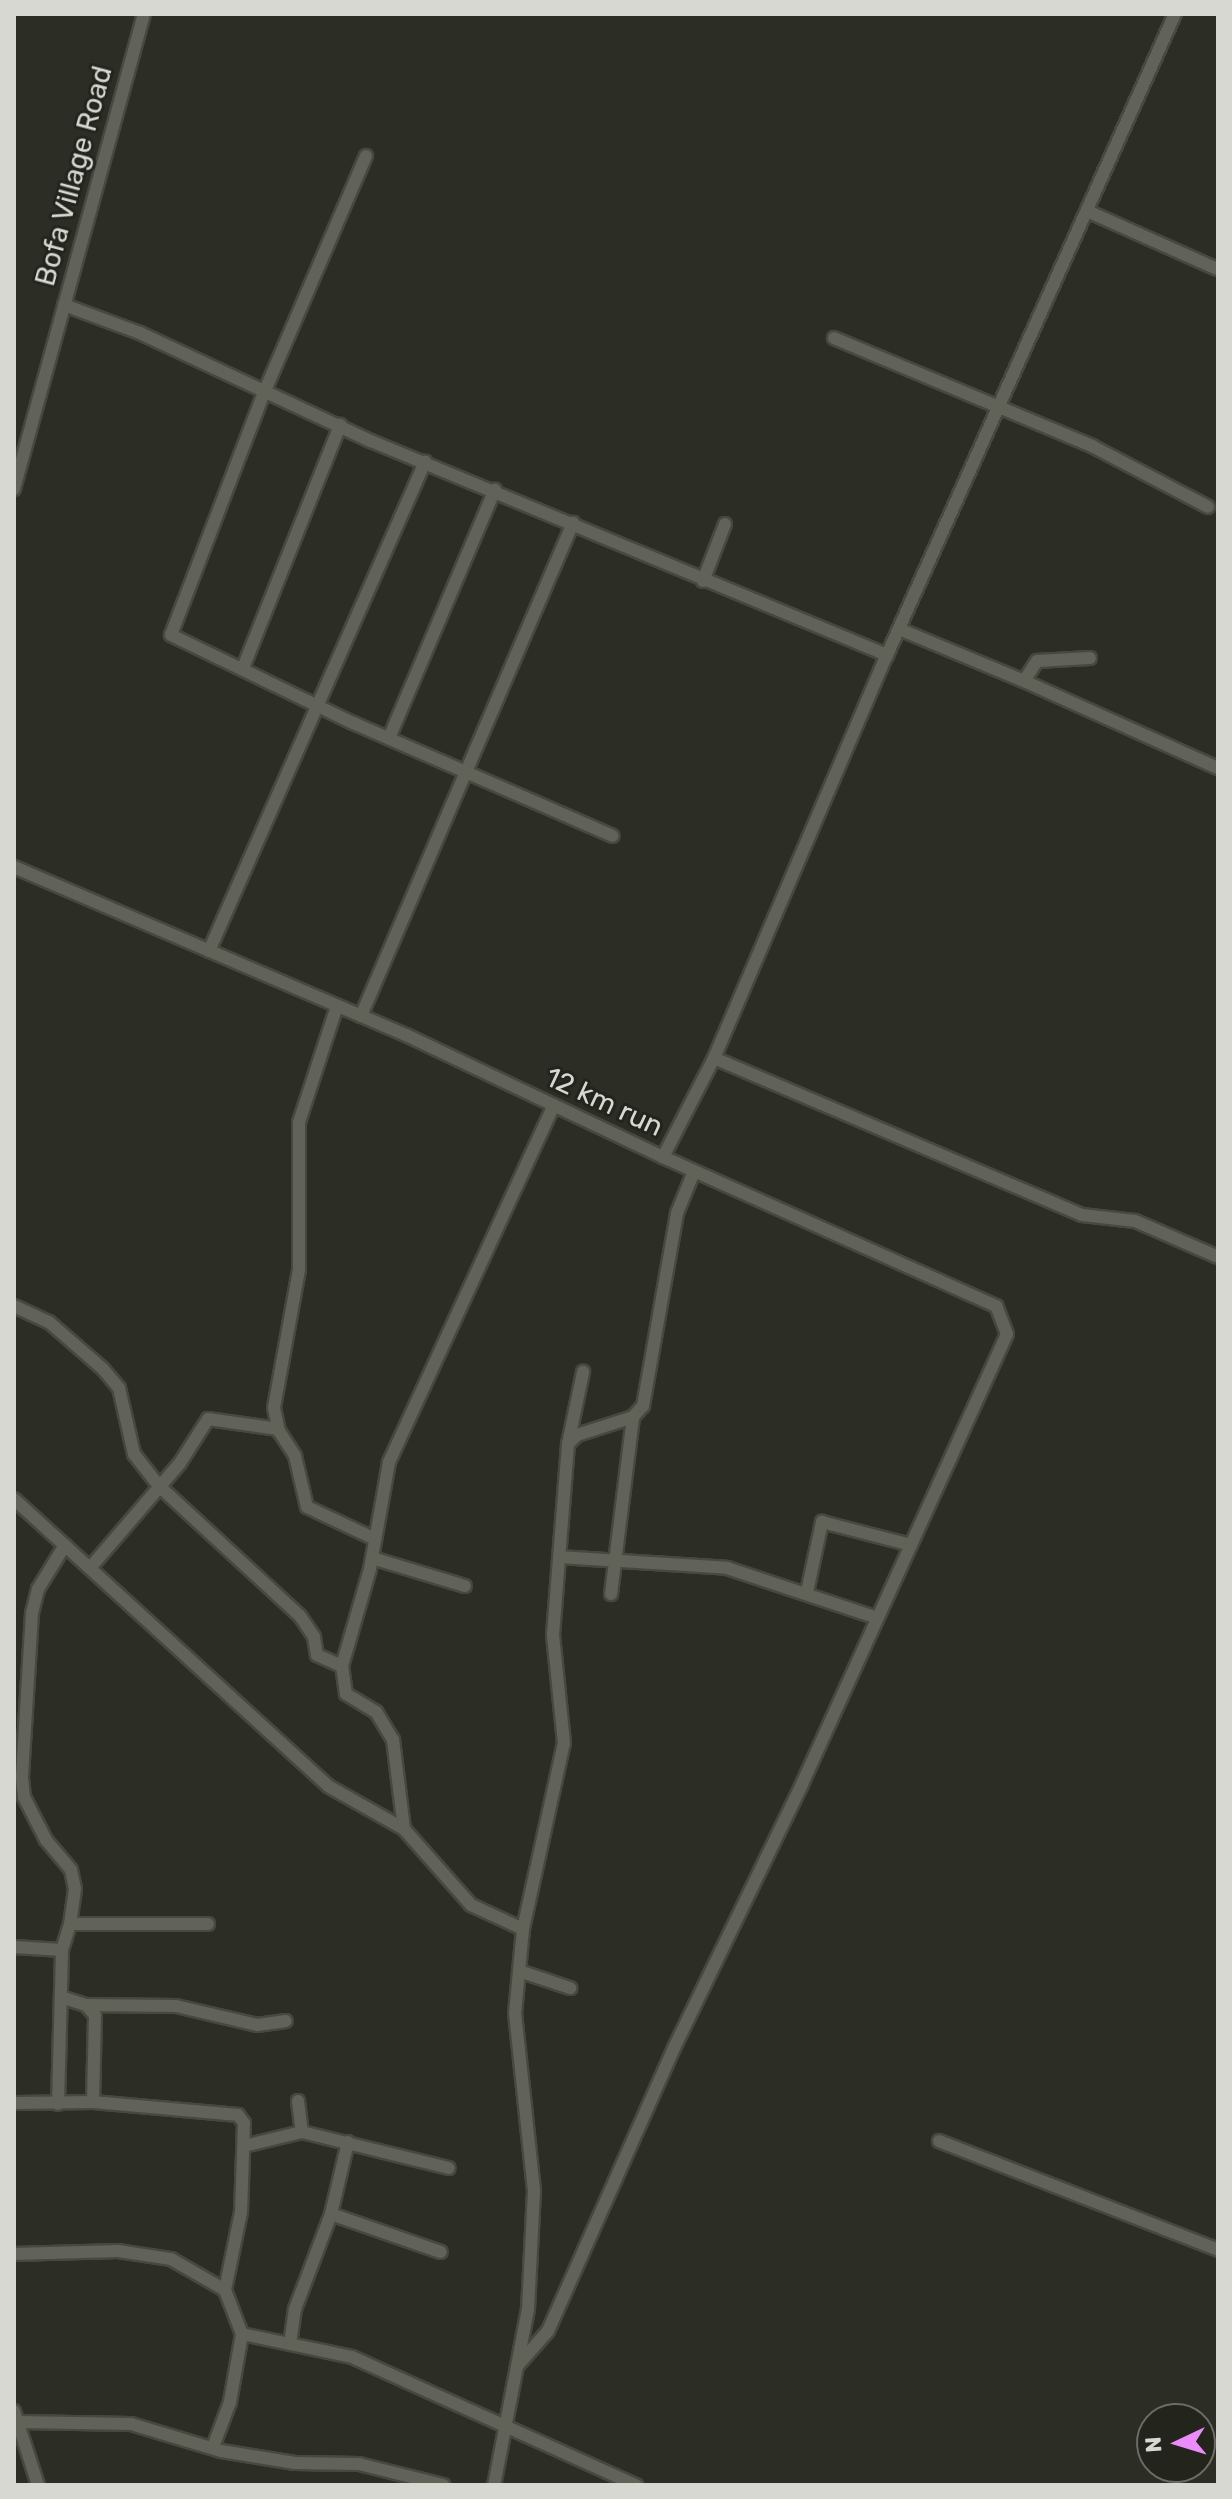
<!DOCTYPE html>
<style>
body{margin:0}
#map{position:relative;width:1232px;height:2499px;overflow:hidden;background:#2c2d24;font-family:Rubik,sans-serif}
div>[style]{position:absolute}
.roads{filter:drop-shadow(2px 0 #474840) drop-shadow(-2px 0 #474840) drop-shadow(0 2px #474840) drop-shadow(0 -2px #474840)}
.minor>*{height:12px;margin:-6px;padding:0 6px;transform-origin:6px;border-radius:6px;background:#616258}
span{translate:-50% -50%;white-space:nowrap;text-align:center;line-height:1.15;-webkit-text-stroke:6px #23241b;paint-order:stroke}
.street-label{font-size:28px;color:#d7d8d2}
.frame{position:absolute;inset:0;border:16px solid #d7d8d2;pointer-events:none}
.north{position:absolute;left:1136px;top:2403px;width:80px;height:80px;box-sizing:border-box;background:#23241b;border:2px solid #6b6c64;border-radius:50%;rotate:266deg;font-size:22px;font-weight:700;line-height:32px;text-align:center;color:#d7d8d2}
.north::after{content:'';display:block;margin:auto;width:28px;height:36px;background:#ec8cfa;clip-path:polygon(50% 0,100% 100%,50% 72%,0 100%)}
</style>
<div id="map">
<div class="roads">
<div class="minor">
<i style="left:366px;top:156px;width:255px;rotate:113.3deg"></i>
<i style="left:265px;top:390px;width:262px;rotate:111deg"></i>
<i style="left:171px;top:635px;width:202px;rotate:25.8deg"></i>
<i style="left:353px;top:723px;width:283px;rotate:23.5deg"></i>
<i style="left:1087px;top:211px;width:142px;rotate:24deg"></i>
<i style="left:64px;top:305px;width:81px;rotate:20.2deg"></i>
<i style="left:140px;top:333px;width:255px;rotate:25.1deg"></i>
<i style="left:371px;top:441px;width:559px;rotate:22.53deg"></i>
<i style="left:834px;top:338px;width:280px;rotate:22.7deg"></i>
<i style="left:1092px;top:446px;width:131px;rotate:27.7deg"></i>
<i style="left:14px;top:489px;width:492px;rotate:-74.7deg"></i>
<i style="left:703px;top:581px;width:61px;rotate:-68.9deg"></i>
<i style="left:899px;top:629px;width:135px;rotate:22.6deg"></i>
<i style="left:1024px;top:681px;width:24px;rotate:-57deg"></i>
<i style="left:1037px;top:661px;width:53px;rotate:-3.2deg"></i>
<i style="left:243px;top:668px;width:262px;rotate:-68.2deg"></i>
<i style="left:1024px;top:681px;width:213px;rotate:24.2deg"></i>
<i style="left:389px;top:738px;width:270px;rotate:-66.9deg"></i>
<i style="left:14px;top:867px;width:426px;rotate:23.2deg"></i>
<i style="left:406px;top:1035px;width:284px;rotate:25.4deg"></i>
<i style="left:663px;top:1157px;width:111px;rotate:-62.7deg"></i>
<i style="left:714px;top:1058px;width:400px;rotate:23.1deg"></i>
<i style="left:1082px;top:1215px;width:53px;rotate:6.5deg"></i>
<i style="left:1135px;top:1221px;width:90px;rotate:23.4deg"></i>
<i style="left:209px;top:951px;width:535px;rotate:-66.17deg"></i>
<i style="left:337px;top:1006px;width:122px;rotate:108.1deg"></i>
<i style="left:299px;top:1122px;width:148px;rotate:90deg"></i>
<i style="left:299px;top:1270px;width:140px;rotate:100.3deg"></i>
<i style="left:274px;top:1408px;width:24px;rotate:78deg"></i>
<i style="left:279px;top:1431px;width:30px;rotate:57deg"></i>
<i style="left:295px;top:1456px;width:52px;rotate:76.8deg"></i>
<i style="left:307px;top:1507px;width:75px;rotate:25.2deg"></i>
<i style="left:361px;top:1016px;width:537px;rotate:-66.73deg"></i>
<i style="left:714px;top:1058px;width:439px;rotate:-66.8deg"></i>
<i style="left:887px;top:655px;width:703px;rotate:-65.81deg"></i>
<i style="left:14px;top:1306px;width:38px;rotate:25deg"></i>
<i style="left:49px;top:1322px;width:72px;rotate:41deg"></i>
<i style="left:103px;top:1369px;width:25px;rotate:50deg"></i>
<i style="left:119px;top:1388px;width:68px;rotate:77.2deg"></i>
<i style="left:134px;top:1454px;width:39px;rotate:52deg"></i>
<i style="left:158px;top:1485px;width:193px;rotate:42.7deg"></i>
<i style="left:300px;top:1616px;width:25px;rotate:56deg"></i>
<i style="left:314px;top:1637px;width:18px;rotate:81deg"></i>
<i style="left:317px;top:1655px;width:27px;rotate:24deg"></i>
<i style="left:568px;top:1444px;width:74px;rotate:-78.2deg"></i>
<i style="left:14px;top:1499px;width:425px;rotate:42.4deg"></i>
<i style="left:328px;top:1786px;width:87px;rotate:29.5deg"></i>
<i style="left:404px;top:1829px;width:101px;rotate:48.6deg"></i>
<i style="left:471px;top:1905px;width:57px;rotate:24.8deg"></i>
<i style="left:523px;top:1929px;width:84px;rotate:95.4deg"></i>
<i style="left:515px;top:2013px;width:179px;rotate:83.9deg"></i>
<i style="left:534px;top:2191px;width:118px;rotate:92.9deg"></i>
<i style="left:528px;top:2309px;width:179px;rotate:100.9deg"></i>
<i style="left:65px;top:1545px;width:52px;rotate:121.5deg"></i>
<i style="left:38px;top:1589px;width:25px;rotate:104deg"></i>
<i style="left:32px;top:1613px;width:165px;rotate:93.5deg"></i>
<i style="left:22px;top:1778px;width:19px;rotate:84deg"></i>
<i style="left:24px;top:1797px;width:48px;rotate:62.9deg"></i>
<i style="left:46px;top:1840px;width:39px;rotate:50deg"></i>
<i style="left:71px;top:1870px;width:19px;rotate:78deg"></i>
<i style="left:75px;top:1889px;width:35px;rotate:98deg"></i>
<i style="left:559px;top:1557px;width:168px;rotate:3.7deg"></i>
<i style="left:727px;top:1568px;width:158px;rotate:18.4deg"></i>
<i style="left:372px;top:1558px;width:97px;rotate:16.8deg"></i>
<i style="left:90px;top:1568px;width:138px;rotate:-49.4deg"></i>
<i style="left:180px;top:1463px;width:52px;rotate:-57.5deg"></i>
<i style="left:208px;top:1419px;width:71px;rotate:8.1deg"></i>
<i style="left:807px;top:1592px;width:72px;rotate:-77.9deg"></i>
<i style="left:822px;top:1522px;width:92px;rotate:14.5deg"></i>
<i style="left:611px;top:1594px;width:178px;rotate:-82.9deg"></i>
<i style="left:404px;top:1829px;width:90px;rotate:-97deg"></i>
<i style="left:393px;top:1740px;width:33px;rotate:-121deg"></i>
<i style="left:376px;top:1712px;width:35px;rotate:-149deg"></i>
<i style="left:346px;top:1694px;width:28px;rotate:-98deg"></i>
<i style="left:342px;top:1666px;width:101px;rotate:-73.9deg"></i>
<i style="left:370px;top:1569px;width:109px;rotate:-79.9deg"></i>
<i style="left:389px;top:1462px;width:393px;rotate:-65.2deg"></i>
<i style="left:523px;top:1929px;width:190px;rotate:-77.6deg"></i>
<i style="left:564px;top:1743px;width:109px;rotate:-95.8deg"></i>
<i style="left:553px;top:1635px;width:192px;rotate:-85.5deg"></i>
<i style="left:568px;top:1444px;width:13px;rotate:-45deg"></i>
<i style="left:577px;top:1435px;width:59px;rotate:-17.8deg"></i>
<i style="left:633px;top:1417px;width:15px;rotate:-48deg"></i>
<i style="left:643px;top:1406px;width:196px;rotate:-80deg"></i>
<i style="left:677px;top:1213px;width:42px;rotate:-67.7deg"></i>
<i style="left:14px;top:1947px;width:48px;rotate:3.6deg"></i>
<i style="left:522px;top:1972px;width:51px;rotate:18.4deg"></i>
<i style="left:61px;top:1997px;width:26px;rotate:18deg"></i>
<i style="left:86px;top:2005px;width:13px;rotate:48deg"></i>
<i style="left:95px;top:2015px;width:87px;rotate:91.3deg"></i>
<i style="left:86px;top:2005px;width:90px;rotate:0.6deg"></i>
<i style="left:176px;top:2006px;width:83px;rotate:13.2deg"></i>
<i style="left:257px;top:2025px;width:29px;rotate:-8deg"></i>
<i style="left:298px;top:2101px;width:31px;rotate:83deg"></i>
<i style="left:14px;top:2103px;width:79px;rotate:-0.7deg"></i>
<i style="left:93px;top:2102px;width:146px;rotate:5.1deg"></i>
<i style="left:238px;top:2115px;width:10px;rotate:53deg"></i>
<i style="left:244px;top:2123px;width:89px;rotate:91.9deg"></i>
<i style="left:241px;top:2212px;width:80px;rotate:101.6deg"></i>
<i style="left:58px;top:2104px;width:154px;rotate:-88.5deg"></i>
<i style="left:62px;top:1950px;width:27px;rotate:-73deg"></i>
<i style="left:70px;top:1924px;width:138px"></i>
<i style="left:939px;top:2141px;width:300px;rotate:21.3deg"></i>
<i style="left:244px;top:2146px;width:60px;rotate:-13.6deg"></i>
<i style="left:302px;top:2132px;width:151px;rotate:13.8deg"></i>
<i style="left:331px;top:2214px;width:116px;rotate:19.1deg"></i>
<i style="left:14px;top:2254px;width:104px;rotate:-1.7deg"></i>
<i style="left:118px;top:2251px;width:54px;rotate:8.6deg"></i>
<i style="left:171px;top:2259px;width:62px;rotate:29.9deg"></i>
<i style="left:225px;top:2290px;width:47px;rotate:68.9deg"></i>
<i style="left:242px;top:2334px;width:112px;rotate:11.8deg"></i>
<i style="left:352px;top:2357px;width:312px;rotate:24.3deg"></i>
<i style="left:290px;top:2344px;width:35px;rotate:-82deg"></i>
<i style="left:295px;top:2309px;width:102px;rotate:-69.2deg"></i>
<i style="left:331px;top:2214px;width:74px;rotate:-76.7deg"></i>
<i style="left:518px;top:2365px;width:45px;rotate:-48.6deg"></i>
<i style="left:548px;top:2331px;width:310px;rotate:-66deg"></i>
<i style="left:674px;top:2048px;width:293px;rotate:-64.1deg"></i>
<i style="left:802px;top:1784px;width:494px;rotate:-65.5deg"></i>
<i style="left:1007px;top:1334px;width:30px;rotate:-111deg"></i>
<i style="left:996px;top:1306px;width:365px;rotate:-155.9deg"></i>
<i style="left:14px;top:2411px;width:78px;rotate:72deg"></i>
<i style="left:19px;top:2422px;width:112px;rotate:1deg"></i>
<i style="left:131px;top:2424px;width:94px;rotate:16.7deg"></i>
<i style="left:221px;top:2451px;width:75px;rotate:9.2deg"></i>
<i style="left:295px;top:2463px;width:64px;rotate:0.9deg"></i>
<i style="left:359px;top:2464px;width:87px;rotate:14deg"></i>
<i style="left:213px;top:2447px;width:48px;rotate:-69.3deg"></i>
<i style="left:230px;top:2402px;width:69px;rotate:-80deg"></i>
</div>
</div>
<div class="street-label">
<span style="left:74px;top:176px;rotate:-75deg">Bofa Village Road</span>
<span style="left:604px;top:1102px;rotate:25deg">12 km run</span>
</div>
<div class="frame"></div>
<div class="north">N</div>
</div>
